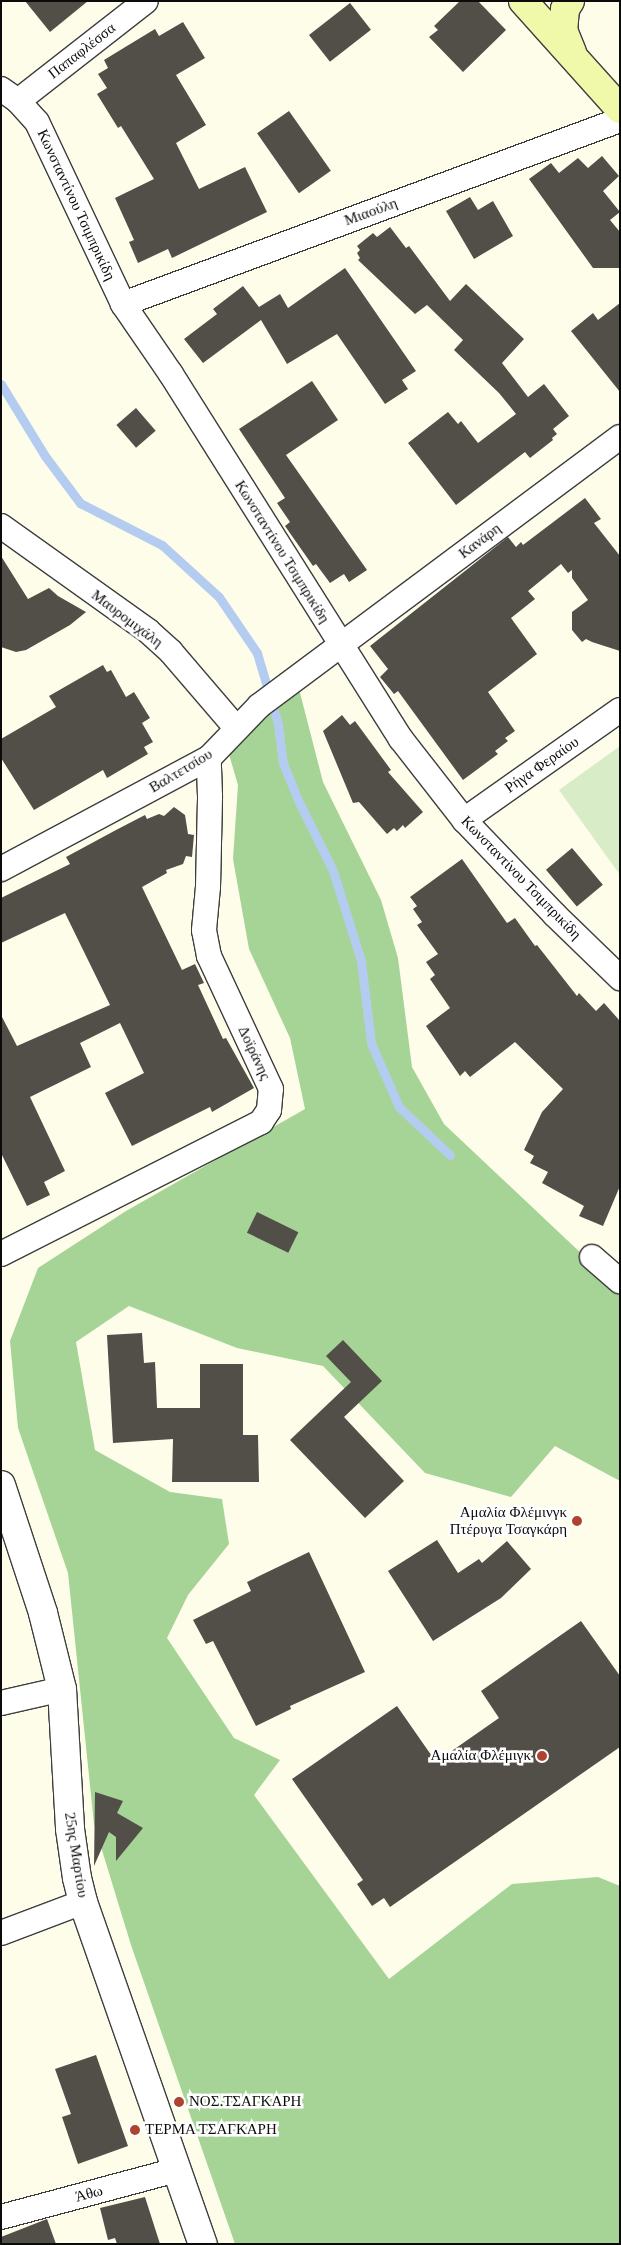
<!DOCTYPE html>
<meta charset="utf-8">
<style>
body{margin:0}
#map{position:relative;width:621px;height:2245px;overflow:hidden;background:#fdfdea;font-family:Georgia,serif}
div>[style]{position:absolute}
.forest>*{inset:0;background:#a6d497}
.pitch>*{inset:0;background:#d8ecc8}
.stream>*{height:9px;margin:-4.5px;padding:0 4.5px;transform-origin:4.5px;border-radius:4.5px;background:#b3ccf0}
.building>*{inset:0;background:#524e48;transform-origin:0 0}
.roads{filter:drop-shadow(1px 0 #3e3e3e) drop-shadow(-1px 0 #3e3e3e) drop-shadow(0 1px #3e3e3e) drop-shadow(0 -1px #3e3e3e)}
.minor>*{height:24px;margin:-12px;padding:0 12px;transform-origin:12px;border-radius:12px;background:#fff}
.tertiary>*{height:28px;margin:-14px;padding:0 14px;transform-origin:14px;border-radius:14px;background:#fff}
.secondary>*{height:28px;margin:-14px;padding:0 14px;transform-origin:14px;border-radius:14px;background:#f0f8aa}
.dots>*{width:14px;height:14px;translate:-50% -50%;box-sizing:border-box;border:2px solid #fff;border-radius:50%}
span{translate:-50% -50%;white-space:nowrap;text-align:center;line-height:1.15;-webkit-text-stroke:5px #fff;paint-order:stroke}
.street-label{font-size:15px;color:#0b0b0b}
.poi-label{font-size:15px;color:#0b0b0b}
.right{translate:-100% -50%;text-align:right}
.left{translate:0 -50%;text-align:left}
.frame{position:absolute;inset:0;border:2px solid #0b0b0b;pointer-events:none}
</style>
<div id="map">
<div class="forest">
<i style="clip-path:polygon(298px 685px,323px 782px,381px 900px,398px 958px,412px 1067px,444px 1124px,620px 1290px,620px 1481px,555px 1446px,511px 1497px,425px 1473px,323px 1366px,237px 1348px,129px 1306px,76px 1342px,95px 1450px,170px 1492px,222px 1499px,229px 1544px,188px 1595px,167px 1638px,234px 1738px,280px 1760px,254px 1795px,389px 1979px,512px 1884px,598px 1877px,620px 1886px,620px 2244px,235px 2244px,131px 1945px,94px 1824px,68px 1573px,18px 1428px,10px 1341px,38px 1268px,126px 1211px,305px 1109px,290px 1038px,249px 949px,233px 859px,238px 785px,228px 751px)"></i>
</div>
<div class="pitch">
<i style="clip-path:polygon(620px 746px,620px 875px,559px 790px)"></i>
</div>
<div class="stream">
<i style="left:1px;top:384px;width:84px;rotate:58.6deg"></i>
<i style="left:45px;top:456px;width:59px;rotate:53.3deg"></i>
<i style="left:80px;top:503px;width:92px;rotate:27.1deg"></i>
<i style="left:162px;top:545px;width:77px;rotate:42.4deg"></i>
<i style="left:219px;top:597px;width:68px;rotate:55.8deg"></i>
<i style="left:257px;top:653px;width:74px;rotate:73.5deg"></i>
<i style="left:278px;top:724px;width:39px;rotate:83deg"></i>
<i style="left:283px;top:763px;width:38px;rotate:68deg"></i>
<i style="left:297px;top:798px;width:81px;rotate:63.7deg"></i>
<i style="left:333px;top:871px;width:94px;rotate:72.7deg"></i>
<i style="left:361px;top:961px;width:83px;rotate:83deg"></i>
<i style="left:371px;top:1043px;width:70px;rotate:66.4deg"></i>
<i style="left:399px;top:1107px;width:70px;rotate:43.3deg"></i>
</div>
<div class="building">
<i style="clip-path:polygon(25px 1px,88px 1px,50px 32px)"></i>
<i style="clip-path:polygon(460px 1px,478px 1px,506px 30px,463px 72px,429px 37px,438px 30px,434px 26px)"></i>
<i style="left:350px;top:3px;width:34px;height:52px;rotate:52deg"></i>
<i style="clip-path:polygon(183px 22px,205px 58px,176px 75px,206px 125px,176px 143px,199px 189px,245px 167px,267px 212px,172px 258px,168px 249px,138px 263px,129px 242px,134px 240px,115px 198px,154px 179px,121px 126px,118px 128px,97px 94px,107px 88px,98px 74px,108px 68px,104px 60px,122px 49px,155px 29px,159px 36px)"></i>
<i style="left:289px;top:111px;width:73px;height:39px;rotate:55deg"></i>
<i style="clip-path:polygon(602px 156px,619px 176px,603px 191px,620px 212px,610px 220px,620px 232px,620px 268px,593px 268px,529px 179px,551px 163px,559px 173px,578px 158px,588px 168px)"></i>
<i style="clip-path:polygon(470px 197px,478px 210px,493px 201px,513px 236px,474px 259px,446px 211px)"></i>
<i style="clip-path:polygon(390px 227px,406px 248px,409px 246px,450px 301px,466px 284px,524px 339px,502px 363px,528px 397px,544px 384px,569px 416px,553px 429px,557px 434px,552px 438px,553px 440px,530px 458px,525px 452px,456px 505px,408px 443px,448px 412px,458px 424px,461px 421px,478px 443px,516px 414px,499px 393px,454px 350px,463px 340px,427px 305px,415px 314px,358px 260px,360px 258px,357px 253px,360px 250px,357px 246px,373px 233px,377px 237px)"></i>
<i style="clip-path:polygon(345px 268px,416px 371px,402px 380px,408px 389px,385px 404px,337px 334px,287px 364px,261px 320px,203px 363px,184px 339px,217px 314px,213px 309px,243px 286px,259px 307px,280px 294px,288px 308px)"></i>
<i style="clip-path:polygon(620px 303px,620px 392px,571px 331px,593px 313px,598px 320px)"></i>
<i style="clip-path:polygon(312px 381px,338px 420px,286px 455px,367px 570px,349px 582px,344px 574px,330px 583px,316px 564px,313px 566px,285px 526px,290px 522px,277px 503px,285px 498px,239px 429px)"></i>
<i style="left:136px;top:408px;width:30px;height:26px;rotate:49deg"></i>
<i style="clip-path:polygon(585px 498px,601px 519px,594px 523px,620px 556px,620px 651px,592px 642px,586px 639px,582px 642px,572px 630px,572px 612px,588px 600px,572px 578px,572px 570px,568px 573px,561px 564px,528px 591px,535px 599px,511px 618px,537px 654px,488px 692px,515px 731px,505px 738px,508px 741px,495px 751px,498px 754px,463px 780px,398px 691px,394px 694px,380px 677px,388px 669px,370px 646px,508px 537px,516px 547px,521px 542px,523px 545px)"></i>
<i style="clip-path:polygon(1px 556px,28px 599px,49px 588px,58px 596px,86px 612px,70px 625px,26px 650px,16px 652px,1px 647px)"></i>
<i style="clip-path:polygon(103px 665px,107px 672px,111px 670px,126px 697px,134px 692px,150px 718px,142px 723px,153px 742px,144px 747px,148px 754px,107px 778px,103px 770px,34px 810px,1px 758px,1px 739px,56px 707px,49px 696px)"></i>
<i style="clip-path:polygon(342px 715px,350px 725px,355px 721px,391px 770px,388px 772px,423px 812px,405px 828px,403px 825px,397px 831px,394px 828px,387px 834px,359px 802px,353px 803px,323px 731px)"></i>
<i style="clip-path:polygon(174px 807px,185px 815px,188px 834px,194px 835px,192px 857px,186px 856px,183px 864px,166px 870px,167px 873px,142px 887px,182px 970px,195px 964px,204px 983px,198px 985px,223px 1039px,226px 1038px,254px 1088px,212px 1112px,210px 1107px,132px 1146px,105px 1093px,144px 1073px,120px 1023px,80px 1043px,91px 1067px,30px 1097px,65px 1171px,44px 1182px,50px 1195px,27px 1206px,1px 1153px,1px 1015px,17px 1046px,110px 1005px,65px 913px,1px 943px,1px 898px,70px 864px,66px 857px,116px 830px,145px 815px,147px 819px,159px 814px,164px 816px)"></i>
<i style="left:572px;top:848px;width:48px;height:34px;rotate:50deg"></i>
<i style="clip-path:polygon(462px 859px,507px 923px,515px 918px,535px 946px,537px 945px,577px 996px,579px 993px,596px 1011px,604px 1003px,620px 1021px,620px 1186px,603px 1226px,579px 1216px,584px 1206px,542px 1183px,548px 1172px,530px 1163px,534px 1156px,524px 1150px,542px 1112px,563px 1089px,515px 1042px,470px 1077px,465px 1071px,460px 1076px,426px 1026px,450px 1008px,430px 979px,435px 975px,426px 962px,438px 954px,417px 925px,422px 922px,413px 909px,417px 906px,410px 897px)"></i>
<i style="left:257px;top:1212px;width:46px;height:23px;rotate:26deg"></i>
<i style="clip-path:polygon(142px 1333px,144px 1363px,155px 1362px,157px 1408px,200px 1408px,200px 1364px,243px 1364px,243px 1435px,258px 1435px,259px 1482px,172px 1482px,173px 1439px,113px 1443px,107px 1335px)"></i>
<i style="clip-path:polygon(343px 1340px,382px 1381px,344px 1417px,404px 1481px,365px 1518px,290px 1440px,351px 1382px,326px 1356px)"></i>
<i style="clip-path:polygon(437px 1540px,458px 1573px,479px 1559px,482px 1563px,507px 1541px,531px 1569px,501px 1598px,433px 1641px,388px 1571px)"></i>
<i style="clip-path:polygon(309px 1552px,365px 1672px,290px 1706px,291px 1709px,256px 1726px,213px 1641px,206px 1644px,193px 1620px,251px 1591px,247px 1582px)"></i>
<i style="clip-path:polygon(581px 1621px,620px 1676px,620px 1747px,390px 1907px,384px 1898px,372px 1906px,357px 1884px,363px 1880px,292px 1779px,397px 1706px,436px 1762px,499px 1718px,481px 1691px)"></i>
<i style="clip-path:polygon(95px 1792px,123px 1801px,117px 1813px,143px 1828px,116px 1861px,116px 1837px,109px 1832px,94px 1866px)"></i>
<i style="clip-path:polygon(96px 2055px,128px 2146px,78px 2164px,62px 2117px,71px 2114px,55px 2069px)"></i>
<i style="clip-path:polygon(145px 2197px,160px 2244px,117px 2244px,115px 2238px,108px 2240px,100px 2208px)"></i>
<i style="clip-path:polygon(47px 2219px,56px 2244px,1px 2244px,1px 2237px)"></i>
</div>
<div class="roads">
<div class="minor">
<i style="left:1px;top:89px;width:21px;rotate:35deg"></i>
<i style="left:18px;top:101px;width:28px;rotate:48deg"></i>
<i style="left:37px;top:122px;width:201px;rotate:64.7deg"></i>
<i style="left:123px;top:304px;width:85px;rotate:55.6deg"></i>
<i style="left:171px;top:374px;width:431px;rotate:57.8deg"></i>
<i style="left:401px;top:739px;width:103px;rotate:52.1deg"></i>
<i style="left:464px;top:820px;width:132px;rotate:46.2deg"></i>
<i style="left:555px;top:915px;width:91px;rotate:44.1deg"></i>
<i style="left:18px;top:101px;width:162px;rotate:-38deg"></i>
<i style="left:123px;top:304px;width:530px;rotate:-20.32deg"></i>
<i style="left:1px;top:526px;width:181px;rotate:35.5deg"></i>
<i style="left:148px;top:631px;width:31px;rotate:42deg"></i>
<i style="left:171px;top:652px;width:101px;rotate:49.4deg"></i>
<i style="left:464px;top:820px;width:191px;rotate:-35.2deg"></i>
<i style="left:1px;top:869px;width:236px;rotate:-28.1deg"></i>
<i style="left:209px;top:758px;width:72px;rotate:-46.1deg"></i>
<i style="left:259px;top:706px;width:450px;rotate:-36.7deg"></i>
<i style="left:1px;top:1254px;width:292px;rotate:-26.9deg"></i>
<i style="left:261px;top:1122px;width:14px;rotate:-56deg"></i>
<i style="left:269px;top:1110px;width:21px;rotate:-85deg"></i>
<i style="left:271px;top:1089px;width:147px;rotate:-115deg"></i>
<i style="left:209px;top:956px;width:26px;rotate:-101deg"></i>
<i style="left:204px;top:930px;width:43px;rotate:-84.7deg"></i>
<i style="left:208px;top:887px;width:91px;rotate:-88.7deg"></i>
<i style="left:210px;top:796px;width:38px;rotate:-92deg"></i>
<i style="left:592px;top:1257px;width:37px;rotate:41deg"></i>
<i style="left:1px;top:1703px;width:63px;rotate:-12.9deg"></i>
<i style="left:1px;top:1933px;width:88px;rotate:-20.7deg"></i>
<i style="left:1px;top:2217px;width:182px;rotate:-15deg"></i>
</div>
<div class="tertiary">
<i style="left:1px;top:1485px;width:135px;rotate:71.8deg"></i>
<i style="left:43px;top:1613px;width:78px;rotate:76deg"></i>
<i style="left:62px;top:1689px;width:140px;rotate:86.7deg"></i>
<i style="left:70px;top:1829px;width:49px;rotate:81.9deg"></i>
<i style="left:77px;top:1878px;width:25px;rotate:76deg"></i>
<i style="left:83px;top:1902px;width:362px;rotate:70.7deg"></i>
</div>
<div class="secondary">
<i style="left:523px;top:1px;width:145px;rotate:48.1deg"></i>
<i style="left:570px;top:1px;width:9px;rotate:122deg"></i>
<i style="left:565px;top:9px;width:21px;rotate:95deg"></i>
<i style="left:563px;top:30px;width:24px;rotate:68deg"></i>
</div>
</div>
<div class="dots">
<i style="left:577px;top:1521px;background:#ae442f"></i>
<i style="left:542px;top:1756px;background:#ae442f"></i>
<i style="left:179px;top:2102px;background:#ae442f"></i>
<i style="left:135px;top:2130px;background:#ae442f"></i>
</div>
<div class="street-label">
<span style="left:82px;top:51px;rotate:-38deg">Παπαφλέσσα</span>
<span style="left:76px;top:205px;rotate:65deg">Κωνσταντίνου Τσιμπρικίδη</span>
<span style="left:371px;top:212px;rotate:-20deg">Μιαούλη</span>
<span style="left:480px;top:541px;rotate:-37deg">Κανάρη</span>
<span style="left:282px;top:552px;rotate:58deg">Κωνσταντίνου Τσιμπρικίδη</span>
<span style="left:127px;top:619px;rotate:37deg">Μαυρομιχάλη</span>
<span style="left:542px;top:765px;rotate:-35deg">Ρήγα Φεραίου</span>
<span style="left:181px;top:771px;rotate:-31deg">Βαλτετσίου</span>
<span style="left:521px;top:878px;rotate:46deg">Κωνσταντίνου Τσιμπρικίδη</span>
<span style="left:254px;top:1053px;rotate:65deg">Δοϊράνης</span>
<span style="left:76px;top:1855px;rotate:81deg">25ης Μαρτίου</span>
<span style="left:89px;top:2194px;rotate:-15deg">Άθω</span>
</div>
<div class="poi-label">
<span class="right" style="left:567px;top:1521px">Αμαλία Φλέμινγκ<br>Πτέρυγα Τσαγκάρη</span>
<span class="right" style="left:531px;top:1756px">Αμαλία Φλέμιγκ</span>
<span class="left" style="left:189px;top:2102px">ΝΟΣ.ΤΣΑΓΚΑΡΗ</span>
<span class="left" style="left:145px;top:2130px">ΤΕΡΜΑ ΤΣΑΓΚΑΡΗ</span>
</div>
<div class="frame"></div>
</div>
